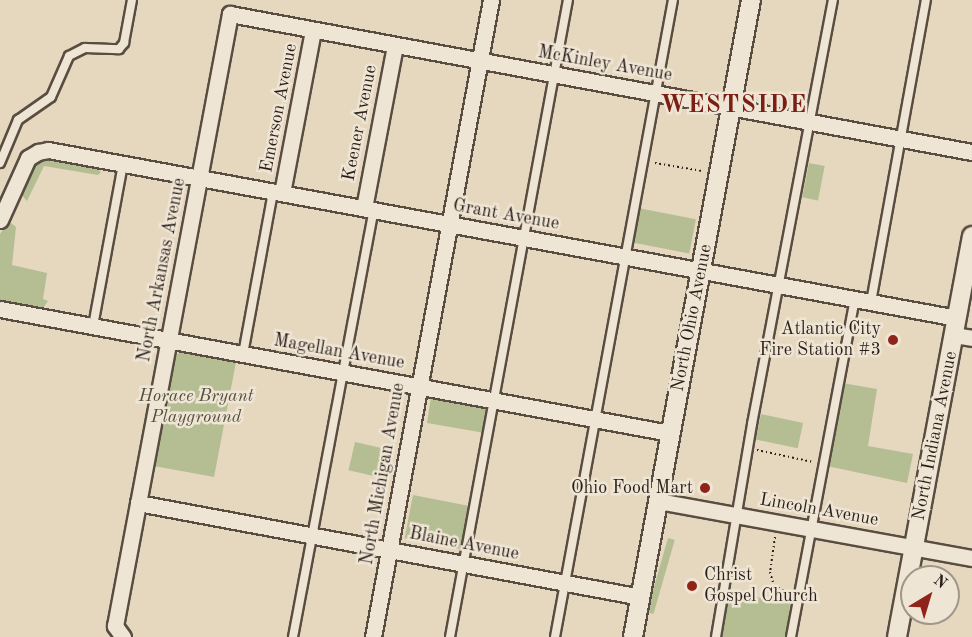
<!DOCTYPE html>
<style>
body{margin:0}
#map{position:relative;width:972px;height:637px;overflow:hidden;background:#e6d7bf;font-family:"Old Standard TT",serif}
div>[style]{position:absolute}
.green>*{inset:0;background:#b4be92;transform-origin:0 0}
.path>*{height:2px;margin-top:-1px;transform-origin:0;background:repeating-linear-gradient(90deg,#2a1f18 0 1.5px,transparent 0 4.5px)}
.roads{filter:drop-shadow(2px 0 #594d42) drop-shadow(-2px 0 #594d42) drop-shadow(0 2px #594d42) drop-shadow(0 -2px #594d42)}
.service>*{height:8px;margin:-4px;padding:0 4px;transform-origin:4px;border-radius:4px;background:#efe5d5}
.minor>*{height:15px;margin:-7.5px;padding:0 7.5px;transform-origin:7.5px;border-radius:7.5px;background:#efe5d5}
.tertiary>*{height:18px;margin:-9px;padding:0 9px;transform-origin:9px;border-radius:9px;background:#efe5d5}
.dots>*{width:16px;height:16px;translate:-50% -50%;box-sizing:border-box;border:3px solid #efe5d5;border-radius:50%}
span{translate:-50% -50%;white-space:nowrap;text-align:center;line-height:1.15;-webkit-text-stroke:5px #efe5d5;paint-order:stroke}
.street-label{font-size:18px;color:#2a1f18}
.poi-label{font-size:18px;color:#2a1f18}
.right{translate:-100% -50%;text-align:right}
.left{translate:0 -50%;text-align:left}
.park-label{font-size:18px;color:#534f3d;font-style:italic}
.district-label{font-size:24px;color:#7a1f14;font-weight:700;letter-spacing:1.5px}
.north{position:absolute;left:900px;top:565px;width:60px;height:60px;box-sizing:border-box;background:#efe5d5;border:2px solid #a09689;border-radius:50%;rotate:38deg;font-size:16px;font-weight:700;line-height:24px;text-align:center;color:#2a1f18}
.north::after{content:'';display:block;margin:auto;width:21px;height:27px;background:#8f2418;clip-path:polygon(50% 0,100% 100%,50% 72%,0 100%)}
</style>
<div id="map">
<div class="green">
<i style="clip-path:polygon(41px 158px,97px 168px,101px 172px,98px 175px,44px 166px,27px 201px,20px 193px,22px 181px,36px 160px)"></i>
<i style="left:809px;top:163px;width:16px;height:35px;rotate:11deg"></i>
<i style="left:638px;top:208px;width:59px;height:35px;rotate:11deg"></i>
<i style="clip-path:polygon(11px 223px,16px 227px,12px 265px,47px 273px,43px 299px,48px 301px,43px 308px,0 301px,0 234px,5px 226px)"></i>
<i style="clip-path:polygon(180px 351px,236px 362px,214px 477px,154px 466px,173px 360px)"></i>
<i style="clip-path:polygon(842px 383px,877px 389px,868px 446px,913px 454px,907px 483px,827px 466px)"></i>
<i style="clip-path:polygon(431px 397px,486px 407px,488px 410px,485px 433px,427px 423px)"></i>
<i style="left:761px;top:414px;width:43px;height:26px;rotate:12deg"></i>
<i style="left:355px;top:442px;width:37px;height:29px;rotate:13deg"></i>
<i style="left:413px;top:495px;width:60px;height:44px;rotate:11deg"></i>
<i style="left:668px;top:538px;width:7px;height:77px;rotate:16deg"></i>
<i style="clip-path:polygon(728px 592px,790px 603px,787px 637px,719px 637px)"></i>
</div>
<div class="path">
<i style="left:655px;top:163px;width:48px;rotate:9.7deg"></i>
<i style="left:757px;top:450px;width:57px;rotate:12.1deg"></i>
<i style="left:775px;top:537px;width:35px;rotate:98deg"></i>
<i style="left:770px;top:572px;width:15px;rotate:74deg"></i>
<i style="left:774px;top:586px;width:17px;rotate:25deg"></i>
</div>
<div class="roads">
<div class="service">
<i style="left:0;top:163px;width:47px;rotate:-67.3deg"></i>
<i style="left:18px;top:120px;width:40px;rotate:-34.9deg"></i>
<i style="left:51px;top:97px;width:45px;rotate:-66.3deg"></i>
<i style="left:69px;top:56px;width:18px;rotate:-27deg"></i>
<i style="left:85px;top:48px;width:34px;rotate:2deg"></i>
<i style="left:119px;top:49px;width:8px;rotate:-50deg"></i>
<i style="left:124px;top:43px;width:44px;rotate:-79.5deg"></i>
<i style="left:871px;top:302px;width:307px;rotate:-79.7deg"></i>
<i style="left:93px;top:326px;width:165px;rotate:-79.5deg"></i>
<i style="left:243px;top:354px;width:165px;rotate:-79.5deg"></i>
<i style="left:293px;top:637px;width:435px;rotate:-79.3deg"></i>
<i style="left:450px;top:637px;width:648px;rotate:-79.51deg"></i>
<i style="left:555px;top:637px;width:648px;rotate:-79.51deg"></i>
<i style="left:716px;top:637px;width:216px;rotate:-80.4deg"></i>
<i style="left:752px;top:424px;width:432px;rotate:-79.2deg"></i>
<i style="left:791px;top:637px;width:344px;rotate:-79.3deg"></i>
</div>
<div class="minor">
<i style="left:282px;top:193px;width:166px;rotate:-79.2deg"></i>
<i style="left:364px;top:208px;width:166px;rotate:-79.2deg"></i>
<i style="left:0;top:220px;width:68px;rotate:-65.7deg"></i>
<i style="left:28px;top:158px;width:12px;rotate:-31deg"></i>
<i style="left:38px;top:152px;width:10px;rotate:-11deg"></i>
<i style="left:48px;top:150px;width:924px;rotate:10.47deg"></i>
<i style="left:0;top:309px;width:681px;rotate:10.49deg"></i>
<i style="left:954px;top:335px;width:18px;rotate:9deg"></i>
<i style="left:658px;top:501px;width:319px;rotate:10.3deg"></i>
<i style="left:138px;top:503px;width:512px;rotate:10.59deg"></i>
<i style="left:123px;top:637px;width:14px;rotate:-126deg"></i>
<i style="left:115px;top:626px;width:623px;rotate:-79.36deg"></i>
<i style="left:230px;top:14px;width:755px;rotate:10.54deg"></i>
<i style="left:373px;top:637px;width:648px;rotate:-79.51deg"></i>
</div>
<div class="tertiary">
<i style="left:633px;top:637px;width:648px;rotate:-79.51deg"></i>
<i style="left:897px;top:637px;width:408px;rotate:-79.4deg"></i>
</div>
</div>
<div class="dots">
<i style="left:893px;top:340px;background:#8f2418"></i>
<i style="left:705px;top:488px;background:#8f2418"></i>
<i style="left:692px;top:586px;background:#8f2418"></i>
</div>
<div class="street-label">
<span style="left:605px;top:64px;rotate:10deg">McKinley Avenue</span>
<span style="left:279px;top:108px;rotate:-79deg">Emerson Avenue</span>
<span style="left:360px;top:123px;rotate:-79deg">Keener Avenue</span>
<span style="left:506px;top:215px;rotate:10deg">Grant Avenue</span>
<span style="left:162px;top:270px;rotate:-79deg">North Arkansas Avenue</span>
<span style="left:692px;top:318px;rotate:-79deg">North Ohio Avenue</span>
<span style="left:339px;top:352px;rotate:10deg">Magellan Avenue</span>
<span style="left:935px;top:436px;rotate:-79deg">North Indiana Avenue</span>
<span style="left:383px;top:474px;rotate:-80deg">North Michigan Avenue</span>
<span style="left:819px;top:510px;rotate:10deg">Lincoln Avenue</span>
<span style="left:464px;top:544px;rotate:11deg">Blaine Avenue</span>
</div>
<div class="poi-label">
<span class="right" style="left:881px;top:340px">Atlantic City<br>Fire Station #3</span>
<span class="right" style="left:693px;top:488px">Ohio Food Mart</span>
<span class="left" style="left:704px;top:586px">Christ<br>Gospel Church</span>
</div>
<div class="park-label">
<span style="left:196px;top:407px">Horace Bryant<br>Playground</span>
</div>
<div class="district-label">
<span style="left:734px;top:107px">WESTSIDE</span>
</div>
<div class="north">N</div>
</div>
